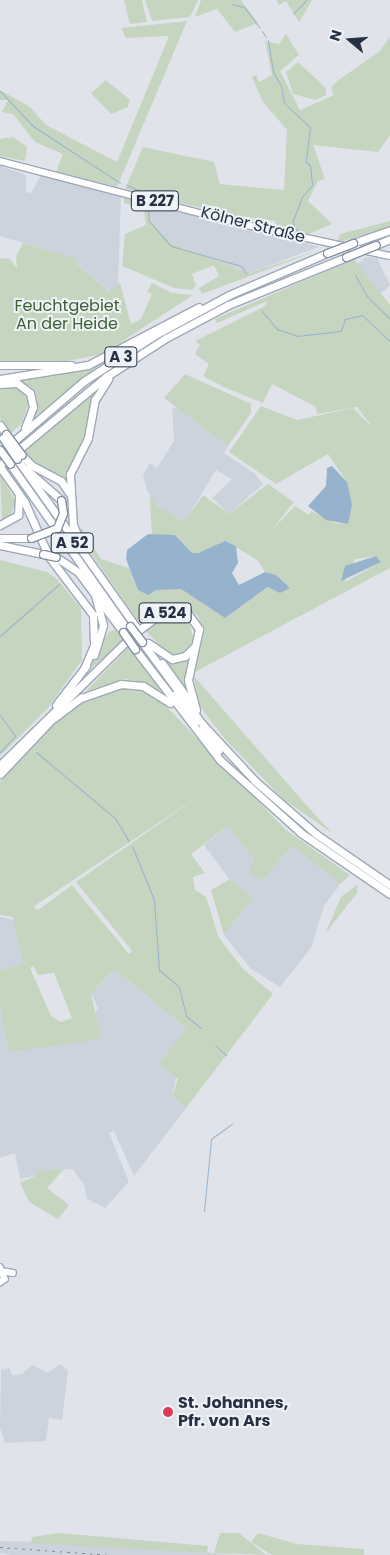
<!DOCTYPE html>
<meta charset="utf-8">
<style>
body{margin:0}
#map{position:relative;width:390px;height:1555px;overflow:hidden;background:#e0e4ea;font-family:Poppins,sans-serif}
div>[style]{position:absolute}
.built>*{inset:0;background:#cdd3dc}
.green>*{inset:0;background:#c6d5c0}
.water>*{inset:0;background:#97b2cd}
.stream>*{height:1px;margin:-0.5px;padding:0 0.5px;transform-origin:0.5px;border-radius:0.5px;background:#97b2cd}
.roads{filter:drop-shadow(1px 0 #9ea8b7) drop-shadow(-1px 0 #9ea8b7) drop-shadow(0 1px #9ea8b7) drop-shadow(0 -1px #9ea8b7)}
.major>*{height:5.5px;margin:-2.75px;padding:0 2.75px;transform-origin:2.75px;border-radius:2.75px;background:#fff}
.highway>*{height:7px;margin:-3.5px;padding:0 3.5px;transform-origin:3.5px;border-radius:3.5px;background:#fff}
.rail>*{height:1px;margin-top:-0.5px;transform-origin:0;background:repeating-linear-gradient(90deg,#788395 0 2.5px,transparent 0 7.5px)}
.bridges{filter:drop-shadow(1px 0 #8691a2) drop-shadow(-1px 0 #8691a2) drop-shadow(0 1px #8691a2) drop-shadow(0 -1px #8691a2)}
.highway-bridge>*{height:7px;margin:-3.5px;padding:0 3.5px;transform-origin:3.5px;border-radius:3.5px;background:#fff}
.dots>*{width:14px;height:14px;translate:-50% -50%;box-sizing:border-box;border:2px solid #eff3f7;border-radius:50%}
span{translate:-50% -50%;white-space:nowrap;text-align:center;line-height:1.15;-webkit-text-stroke:4px #eff3f7;paint-order:stroke}
.shield-label span{padding:1px 4px;background:#eff3f7;border:1px solid;border-radius:4px;-webkit-text-stroke-width:0}
.shield-label{font-size:15px;color:#273143;font-weight:700}
.street-label{font-size:16px;color:#273143}
.park-label{font-size:16px;color:#3c6033}
.poi-label{font-size:16px;color:#273143;font-weight:700}
.left{translate:0 -50%;text-align:left}
.north{position:absolute;left:325px;top:15px;width:50px;height:50px;-webkit-text-stroke:4px #eff3f7;paint-order:stroke;rotate:288deg;font-size:14px;font-weight:700;line-height:20px;text-align:center;color:#273143}
.north::after{content:'';display:block;margin:auto;width:18px;height:22px;background:#273143;clip-path:polygon(50% 0,100% 100%,50% 72%,0 100%)}
</style>
<div id="map">
<div class="built">
<i style="clip-path:polygon(0 166px,26px 175px,26px 192px,31px 193px,41px 175px,121px 195px,118px 285px,111px 292px,76px 264px,77px 259px,0 236px)"></i>
<i style="clip-path:polygon(150px 203px,281px 236px,319px 247px,249px 273px,173px 244px,150px 221px)"></i>
<i style="clip-path:polygon(366px 257px,377px 258px,390px 285px,379px 295px,358px 264px)"></i>
<i style="clip-path:polygon(176px 407px,228px 446px,224px 453px,254px 473px,263px 484px,229px 514px,212px 498px,232px 479px,216px 470px,184px 523px,157px 506px,147px 490px,143px 476px,150px 463px,157px 468px,174px 441px,172px 409px)"></i>
<i style="clip-path:polygon(228px 826px,254px 860px,262px 881px,292px 846px,340px 884px,324px 906px,311px 948px,280px 987px,251px 969px,224px 935px,253px 898px,232px 883px,204px 845px)"></i>
<i style="clip-path:polygon(0 917px,14px 920px,24px 965px,0 970px)"></i>
<i style="clip-path:polygon(114px 969px,187px 1029px,172px 1097px,186px 1108px,134px 1176px,114px 1131px,109px 1133px,129px 1182px,105px 1208px,87px 1199px,84px 1184px,72px 1169px,36px 1171px,37px 1175px,20px 1179px,15px 1153px,0 1158px,0 1008px,9px 1052px,80px 1040px,98px 1008px,91px 994px)"></i>
<i style="clip-path:polygon(61px 1364px,68px 1371px,62px 1420px,49px 1418px,46px 1441px,5px 1443px,0 1428px,1px 1370px,9px 1368px,12px 1375px,22px 1374px,33px 1365px,47px 1373px)"></i>
<i style="clip-path:polygon(0 1541px,84px 1543px,239px 1555px,10px 1555px,0 1553px)"></i>
</div>
<div class="green">
<i style="clip-path:polygon(124px 0,142px 0,147px 22px,130px 24px)"></i>
<i style="clip-path:polygon(145px 0,198px 0,190px 17px,152px 21px)"></i>
<i style="clip-path:polygon(201px 0,241px 0,258px 23px,235px 32px,217px 9px,195px 17px)"></i>
<i style="clip-path:polygon(276px 0,312px 0,299px 22px,286px 1px,279px 5px)"></i>
<i style="clip-path:polygon(187px 21px,117px 187px,56px 172px,63px 154px,35px 142px,13px 114px,2px 112px,8px 100px,0 100px,0 90px,30px 107px,46px 125px,117px 162px,169px 36px,126px 38px,121px 28px)"></i>
<i style="clip-path:polygon(286px 34px,299px 55px,280px 71px,300px 110px,334px 95px,331px 88px,337px 81px,379px 52px,390px 37px,390px 135px,378px 152px,313px 145px,325px 179px,318px 181px,308px 201px,332px 224px,306px 235px,274px 228px,276px 221px,228px 215px,125px 189px,143px 147px,214px 162px,220px 184px,284px 190px,287px 130px,263px 102px,252px 77px,256px 75px,259px 82px,272px 75px,265px 41px,279px 44px)"></i>
<i style="clip-path:polygon(298px 62px,326px 88px,326px 95px,316px 100px,293px 94px,286px 72px)"></i>
<i style="clip-path:polygon(106px 80px,130px 100px,128px 107px,111px 114px,91px 93px)"></i>
<i style="clip-path:polygon(13px 137px,27px 147px,25px 161px,0 156px,0 139px)"></i>
<i style="clip-path:polygon(124px 195px,150px 203px,150px 221px,173px 244px,249px 273px,322px 249px,202px 294px,199px 288px,219px 276px,214px 265px,192px 274px,196px 286px,192px 290px,174px 288px,122px 266px,125px 234px,146px 225px,144px 208px,124px 203px)"></i>
<i style="clip-path:polygon(390px 221px,390px 227px,337px 243px,340px 234px)"></i>
<i style="clip-path:polygon(23px 243px,78px 259px,76px 264px,110px 292px,120px 283px,131px 324px,141px 319px,152px 294px,147px 292px,152px 283px,172px 293px,193px 295px,103px 354px,57px 363px,0 361px,0 258px,10px 259px,17px 269px,16px 256px)"></i>
<i style="clip-path:polygon(evenodd,354px 259px,390px 305px,390px 568px,193px 673px,203px 637px,199px 618px,193px 611px,168px 605px,140px 624px,79px 536px,81px 527px,101px 559px,129px 568px,138px 590px,181px 589px,225px 618px,269px 587px,290px 588px,276px 575px,265px 572px,257px 560px,226px 541px,198px 553px,192px 553px,175px 535px,152px 536px,150px 498px,152px 496px,157px 506px,184px 522px,203px 495px,229px 514px,268px 484px,294px 502px,271px 531px,295px 506px,309px 515px,311px 511px,335px 523px,348px 524px,347px 482px,328px 454px,276px 484px,229px 452px,261px 406px,297px 420px,353px 408px,373px 428px,357px 407px,317px 414px,316px 407px,272px 384px,263px 403px,226px 388px,203px 376px,209px 364px,195px 354px,200px 345px,195px 341px,265px 306px,267px 301px,217px 323px,215px 319px,354px 259px,376px 556px,381px 562px,345px 582px,355px 559px,376px 556px)"></i>
<i style="clip-path:polygon(114px 355px,92px 371px,32px 419px,37px 399px,32px 388px,18px 380px,86px 368px)"></i>
<i style="clip-path:polygon(185px 374px,251px 404px,251px 413px,228px 446px,164px 398px)"></i>
<i style="clip-path:polygon(17px 386px,29px 401px,22px 423px,11px 433px,0 418px,0 387px)"></i>
<i style="clip-path:polygon(98px 389px,84px 443px,68px 471px,67px 482px,31px 461px,23px 450px)"></i>
<i style="clip-path:polygon(0 475px,16px 501px,10px 517px,2px 520px)"></i>
<i style="clip-path:polygon(0 560px,47px 572px,57px 579px,81px 608px,82px 660px,47px 709px,0 756px)"></i>
<i style="clip-path:polygon(177px 615px,189px 622px,194px 641px,182px 654px,170px 656px,146px 631px,162px 617px)"></i>
<i style="clip-path:polygon(118px 629px,126px 640px,77px 680px,110px 631px)"></i>
<i style="clip-path:polygon(130px 646px,161px 691px,127px 679px,86px 691px)"></i>
<i style="clip-path:polygon(193px 653px,186px 677px,187px 691px,164px 659px,173px 661px)"></i>
<i style="clip-path:polygon(193px 675px,308px 807px,332px 833px,283px 799px,226px 740px,200px 707px)"></i>
<i style="clip-path:polygon(evenodd,117px 688px,144px 689px,156px 696px,286px 830px,350px 875px,340px 884px,292px 846px,262px 881px,249px 871px,254px 860px,228px 826px,191px 854px,205px 873px,193px 877px,195px 890px,206px 897px,219px 938px,244px 970px,273px 994px,186px 1108px,172px 1097px,178px 1079px,159px 1063px,187px 1029px,114px 969px,91px 994px,101px 1037px,93px 1040px,9px 1052px,0 1008px,0 970px,23px 964px,13px 917px,0 915px,0 782px,60px 718px,80px 703px,117px 688px,203px 793px,76px 882px,132px 951px,129px 954px,72px 885px,38px 910px,33px 907px,203px 793px,117px 688px,33px 966px,38px 975px,54px 973px,72px 1018px,61px 1022px,51px 1016px,30px 968px,33px 966px)"></i>
<i style="clip-path:polygon(230px 879px,253px 898px,224px 935px,211px 890px)"></i>
<i style="clip-path:polygon(358px 884px,357px 893px,325px 934px,341px 897px)"></i>
<i style="clip-path:polygon(64px 1169px,47px 1188px,69px 1205px,58px 1219px,29px 1202px,20px 1183px,37px 1175px,36px 1171px)"></i>
<i style="clip-path:polygon(59px 1533px,208px 1546px,207px 1553px,31px 1543px,32px 1537px)"></i>
<i style="clip-path:polygon(220px 1533px,239px 1533px,266px 1555px,214px 1553px)"></i>
<i style="clip-path:polygon(258px 1533px,297px 1544px,364px 1549px,364px 1555px,272px 1555px,251px 1542px)"></i>
</div>
<div class="water">
<i style="clip-path:polygon(332px 466px,347px 482px,352px 505px,348px 524px,326px 520px,308px 506px,326px 486px,327px 468px)"></i>
<i style="clip-path:polygon(148px 534px,175px 535px,192px 553px,198px 553px,225px 541px,236px 546px,238px 563px,232px 573px,239px 585px,265px 572px,276px 575px,290px 588px,280px 593px,268px 587px,225px 618px,181px 589px,156px 590px,148px 595px,138px 590px,126px 559px,127px 550px)"></i>
<i style="clip-path:polygon(376px 556px,381px 562px,341px 581px,345px 566px)"></i>
</div>
<div class="stream">
<i style="left:232px;top:4px;width:12px;rotate:14deg"></i>
<i style="left:244px;top:7px;width:26px;rotate:53deg"></i>
<i style="left:293px;top:14px;width:19px;rotate:-47deg"></i>
<i style="left:262px;top:31px;width:7px;rotate:56deg"></i>
<i style="left:268px;top:40px;width:32px;rotate:81deg"></i>
<i style="left:273px;top:72px;width:16px;rotate:60deg"></i>
<i style="left:281px;top:86px;width:17px;rotate:80deg"></i>
<i style="left:284px;top:103px;width:35px;rotate:43deg"></i>
<i style="left:310px;top:127px;width:35px;rotate:97deg"></i>
<i style="left:306px;top:162px;width:5px;rotate:37deg"></i>
<i style="left:310px;top:165px;width:20px;rotate:84deg"></i>
<i style="left:312px;top:185px;width:16px;rotate:130deg"></i>
<i style="left:302px;top:197px;width:26px;rotate:111deg"></i>
<i style="left:293px;top:221px;width:7px;rotate:82deg"></i>
<i style="left:294px;top:228px;width:13px;rotate:29deg"></i>
<i style="left:0;top:91px;width:48px;rotate:46.7deg"></i>
<i style="left:33px;top:126px;width:104px;rotate:33.2deg"></i>
<i style="left:127px;top:185px;width:22px;rotate:24deg"></i>
<i style="left:148px;top:204px;width:17px;rotate:87deg"></i>
<i style="left:149px;top:221px;width:33px;rotate:49deg"></i>
<i style="left:171px;top:246px;width:73px;rotate:15.9deg"></i>
<i style="left:241px;top:266px;width:9px;rotate:54deg"></i>
<i style="left:355px;top:275px;width:23px;rotate:61deg"></i>
<i style="left:366px;top:295px;width:34px;rotate:45deg"></i>
<i style="left:261px;top:310px;width:25px;rotate:50deg"></i>
<i style="left:277px;top:329px;width:21px;rotate:19deg"></i>
<i style="left:297px;top:336px;width:44px;rotate:-6.5deg"></i>
<i style="left:341px;top:331px;width:13px;rotate:-72deg"></i>
<i style="left:345px;top:319px;width:17px;rotate:-13deg"></i>
<i style="left:362px;top:315px;width:38px;rotate:43deg"></i>
<i style="left:0;top:636px;width:79px;rotate:-41.4deg"></i>
<i style="left:0;top:715px;width:26px;rotate:54deg"></i>
<i style="left:15px;top:736px;width:22px;rotate:133deg"></i>
<i style="left:36px;top:752px;width:103px;rotate:39.9deg"></i>
<i style="left:115px;top:818px;width:27px;rotate:59deg"></i>
<i style="left:132px;top:846px;width:58px;rotate:67.8deg"></i>
<i style="left:154px;top:900px;width:70px;rotate:85.9deg"></i>
<i style="left:159px;top:970px;width:26px;rotate:40deg"></i>
<i style="left:179px;top:987px;width:30px;rotate:76deg"></i>
<i style="left:186px;top:1016px;width:19px;rotate:39deg"></i>
<i style="left:215px;top:1045px;width:15px;rotate:42deg"></i>
<i style="left:204px;top:1211px;width:72px;rotate:-84.4deg"></i>
<i style="left:211px;top:1139px;width:26px;rotate:-36deg"></i>
</div>
<div class="roads">
<div class="major">
<i style="left:0;top:161px;width:250px;rotate:14.6deg"></i>
<i style="left:242px;top:224px;width:151px;rotate:12.2deg"></i>
<i style="left:0;top:1267px;width:13px;rotate:67deg"></i>
<i style="left:5px;top:1279px;width:6px;rotate:141deg"></i>
<i style="left:1px;top:1271px;width:12px;rotate:9deg"></i>
</div>
<div class="highway">
<i style="left:353px;top:243px;width:39px;rotate:-19deg"></i>
<i style="left:376px;top:245px;width:15px;rotate:-23deg"></i>
<i style="left:0;top:365px;width:71px"></i>
<i style="left:0;top:379px;width:89px;rotate:-9deg"></i>
<i style="left:88px;top:365px;width:125px;rotate:-27.6deg"></i>
<i style="left:0;top:384px;width:17px;rotate:-3deg"></i>
<i style="left:17px;top:383px;width:16px;rotate:38deg"></i>
<i style="left:30px;top:393px;width:14px;rotate:78deg"></i>
<i style="left:33px;top:407px;width:22px;rotate:111deg"></i>
<i style="left:0;top:425px;width:11px;rotate:56deg"></i>
<i style="left:0;top:453px;width:111px;rotate:-40.6deg"></i>
<i style="left:84px;top:381px;width:85px;rotate:-32.9deg"></i>
<i style="left:155px;top:335px;width:84px;rotate:-28.4deg"></i>
<i style="left:229px;top:295px;width:107px;rotate:-23.2deg"></i>
<i style="left:22px;top:455px;width:13px;rotate:48deg"></i>
<i style="left:31px;top:465px;width:34px;rotate:28deg"></i>
<i style="left:61px;top:481px;width:14px;rotate:56deg"></i>
<i style="left:17px;top:459px;width:102px;rotate:54.6deg"></i>
<i style="left:10px;top:464px;width:202px;rotate:54.7deg"></i>
<i style="left:0;top:465px;width:139px;rotate:-39.8deg"></i>
<i style="left:107px;top:376px;width:70px;rotate:-32.8deg"></i>
<i style="left:166px;top:338px;width:70px;rotate:-28deg"></i>
<i style="left:228px;top:305px;width:127px;rotate:-22.1deg"></i>
<i style="left:0;top:467px;width:42px;rotate:54.8deg"></i>
<i style="left:24px;top:501px;width:61px;rotate:65.9deg"></i>
<i style="left:49px;top:557px;width:73px;rotate:52.8deg"></i>
<i style="left:93px;top:615px;width:30px;rotate:88deg"></i>
<i style="left:94px;top:645px;width:25px;rotate:113deg"></i>
<i style="left:26px;top:469px;width:47px;rotate:41.5deg"></i>
<i style="left:0;top:525px;width:21px;rotate:-29deg"></i>
<i style="left:18px;top:515px;width:18px;rotate:-87deg"></i>
<i style="left:0;top:538px;width:31px"></i>
<i style="left:0;top:545px;width:44px;rotate:11.8deg"></i>
<i style="left:82px;top:551px;width:93px;rotate:54.6deg"></i>
<i style="left:84px;top:553px;width:30px;rotate:-111deg"></i>
<i style="left:73px;top:525px;width:51px;rotate:-93.4deg"></i>
<i style="left:70px;top:474px;width:40px;rotate:-63.4deg"></i>
<i style="left:88px;top:438px;width:39px;rotate:-80deg"></i>
<i style="left:95px;top:400px;width:25px;rotate:-58deg"></i>
<i style="left:56px;top:557px;width:27px;rotate:34deg"></i>
<i style="left:78px;top:572px;width:70px;rotate:53.1deg"></i>
<i style="left:142px;top:642px;width:103px;rotate:53.7deg"></i>
<i style="left:203px;top:725px;width:76px;rotate:47.1deg"></i>
<i style="left:255px;top:781px;width:81px;rotate:41deg"></i>
<i style="left:316px;top:834px;width:90px;rotate:34.6deg"></i>
<i style="left:148px;top:643px;width:29px;rotate:34deg"></i>
<i style="left:172px;top:659px;width:13px;rotate:-13deg"></i>
<i style="left:185px;top:656px;width:14px;rotate:-45deg"></i>
<i style="left:135px;top:649px;width:140px;rotate:52.6deg"></i>
<i style="left:220px;top:760px;width:109px;rotate:42deg"></i>
<i style="left:301px;top:833px;width:108px;rotate:34.4deg"></i>
<i style="left:94px;top:655px;width:31px;rotate:-73deg"></i>
<i style="left:103px;top:625px;width:31px;rotate:-105deg"></i>
<i style="left:162px;top:663px;width:44px;rotate:54.2deg"></i>
<i style="left:174px;top:695px;width:34px;rotate:53deg"></i>
<i style="left:56px;top:705px;width:49px;rotate:-52.4deg"></i>
<i style="left:54px;top:718px;width:34px;rotate:-37deg"></i>
<i style="left:81px;top:698px;width:42px;rotate:-19.3deg"></i>
<i style="left:121px;top:684px;width:22px;rotate:5deg"></i>
<i style="left:143px;top:686px;width:32px;rotate:32deg"></i>
<i style="left:201px;top:730px;width:27px;rotate:51deg"></i>
<i style="left:0;top:765px;width:189px;rotate:-44.4deg"></i>
<i style="left:135px;top:633px;width:38px;rotate:-37deg"></i>
<i style="left:165px;top:610px;width:22px;rotate:5deg"></i>
<i style="left:187px;top:612px;width:21px;rotate:55deg"></i>
<i style="left:199px;top:629px;width:52px;rotate:102.2deg"></i>
<i style="left:188px;top:680px;width:31px;rotate:75deg"></i>
<i style="left:0;top:774px;width:77px;rotate:-46.6deg"></i>
</div>
</div>
<div class="rail">
<i style="left:0;top:1547px;width:111px;rotate:4.1deg"></i>
</div>
<div class="bridges">
<div class="highway-bridge">
<i style="left:327px;top:253px;width:28px;rotate:-21deg"></i>
<i style="left:346px;top:257px;width:32px;rotate:-22deg"></i>
<i style="left:6px;top:434px;width:26px;rotate:53deg"></i>
<i style="left:3px;top:438px;width:25px;rotate:56deg"></i>
<i style="left:0;top:450px;width:17px;rotate:54deg"></i>
<i style="left:31px;top:538px;width:28px;rotate:-21deg"></i>
<i style="left:57px;top:528px;width:16px;rotate:-68deg"></i>
<i style="left:63px;top:513px;width:13px;rotate:-99deg"></i>
<i style="left:43px;top:554px;width:13px;rotate:13deg"></i>
<i style="left:130px;top:626px;width:20px;rotate:53deg"></i>
<i style="left:123px;top:632px;width:21px;rotate:55deg"></i>
</div>
</div>
<div class="dots">
<i style="left:168px;top:1412px;background:#da3a55"></i>
</div>
<div class="shield-label">
<span style="left:155px;top:201px">B 227</span>
<span style="left:121px;top:357px">A 3</span>
<span style="left:72px;top:543px">A 52</span>
<span style="left:165px;top:613px">A 524</span>
</div>
<div class="street-label">
<span style="left:253px;top:225px;rotate:14deg">Kölner Straße</span>
</div>
<div class="park-label">
<span style="left:67px;top:315px">Feuchtgebiet<br>An der Heide</span>
</div>
<div class="poi-label">
<span class="left" style="left:178px;top:1412px">St. Johannes,<br>Pfr. von Ars</span>
</div>
<div class="north">N</div>
</div>
